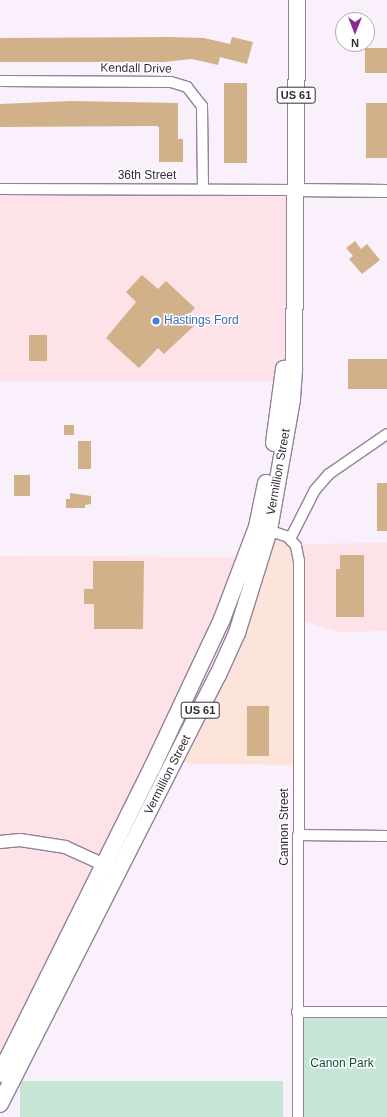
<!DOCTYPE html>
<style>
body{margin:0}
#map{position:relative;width:387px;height:1117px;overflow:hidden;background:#f9f0fc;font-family:Arial,sans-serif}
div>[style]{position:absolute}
.commercial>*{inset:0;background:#fde2e8}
.industrial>*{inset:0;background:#fce4da}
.green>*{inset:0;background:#c6e6d5;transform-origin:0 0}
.building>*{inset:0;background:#d0b18a;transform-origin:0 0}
.roads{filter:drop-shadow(1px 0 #94819b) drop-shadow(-1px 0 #94819b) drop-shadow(0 1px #94819b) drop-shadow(0 -1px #94819b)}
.minor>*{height:10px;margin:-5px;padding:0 5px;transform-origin:5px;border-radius:5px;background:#fff}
.tertiary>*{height:12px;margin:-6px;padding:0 6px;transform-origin:6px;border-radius:6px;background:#fff}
.trunk>*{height:16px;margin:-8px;padding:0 8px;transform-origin:8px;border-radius:8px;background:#fff}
.dots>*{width:11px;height:11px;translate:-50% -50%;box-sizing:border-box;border:2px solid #fff;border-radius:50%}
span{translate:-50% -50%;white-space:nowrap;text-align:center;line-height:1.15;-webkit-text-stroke:3px #fff;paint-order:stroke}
.shield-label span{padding:1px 3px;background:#fff;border:1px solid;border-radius:3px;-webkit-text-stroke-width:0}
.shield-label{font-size:11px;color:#332b36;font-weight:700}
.street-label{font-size:12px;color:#332b36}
.shop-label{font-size:12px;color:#366cbe}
.left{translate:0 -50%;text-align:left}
.park-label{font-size:12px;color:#0d4d36}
.north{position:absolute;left:335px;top:12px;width:40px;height:40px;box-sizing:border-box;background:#fff;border:1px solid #adaaaf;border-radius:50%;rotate:180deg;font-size:11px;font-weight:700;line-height:16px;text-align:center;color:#332b36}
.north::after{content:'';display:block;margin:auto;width:14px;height:18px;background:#8b2c95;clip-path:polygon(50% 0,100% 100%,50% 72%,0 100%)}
</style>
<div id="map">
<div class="commercial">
<i style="clip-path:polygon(0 189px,294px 190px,294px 284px,282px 381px,0 381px)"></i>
<i style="clip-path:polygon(387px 543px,387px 631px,339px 632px,299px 620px,294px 544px)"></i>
<i style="clip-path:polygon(0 556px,246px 557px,0 1074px)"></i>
</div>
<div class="industrial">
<i style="clip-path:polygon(269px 530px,296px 546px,298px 765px,192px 764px,176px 760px,209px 693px)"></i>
</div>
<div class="green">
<i style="left:297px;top:1012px;width:90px;height:105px"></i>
<i style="left:20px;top:1081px;width:263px;height:39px"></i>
</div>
<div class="building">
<i style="clip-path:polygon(170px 37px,204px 38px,230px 44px,232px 37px,253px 42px,247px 64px,220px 57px,218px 65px,192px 59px,164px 62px,0 62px,0 38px)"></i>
<i style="left:365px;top:48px;width:22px;height:25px"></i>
<i style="left:224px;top:83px;width:23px;height:80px"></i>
<i style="clip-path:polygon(71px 101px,178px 103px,178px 139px,183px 139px,183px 162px,159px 162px,159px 127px,156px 126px,0 127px,0 104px)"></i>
<i style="left:366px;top:103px;width:21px;height:55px"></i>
<i style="clip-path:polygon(355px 241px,361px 249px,367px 244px,380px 260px,362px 274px,349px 259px,353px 256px,346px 248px)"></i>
<i style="clip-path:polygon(142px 275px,158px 289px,166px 281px,195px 308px,187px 317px,195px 325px,164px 354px,158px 348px,139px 368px,106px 338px,136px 302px,126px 292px)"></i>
<i style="left:29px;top:335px;width:18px;height:26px"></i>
<i style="left:348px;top:359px;width:39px;height:30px"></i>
<i style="left:64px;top:425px;width:10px;height:10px"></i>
<i style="left:78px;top:441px;width:13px;height:28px"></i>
<i style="left:14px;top:475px;width:16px;height:21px"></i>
<i style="left:377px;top:483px;width:10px;height:48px"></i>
<i style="clip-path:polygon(70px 493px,91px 496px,91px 504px,85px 505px,85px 508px,66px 508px,66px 499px,70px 499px)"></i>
<i style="clip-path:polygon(340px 555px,364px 555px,364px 617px,336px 617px,336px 569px,340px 569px)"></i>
<i style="clip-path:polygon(93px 561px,144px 561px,143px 629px,94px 629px,94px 604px,84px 604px,84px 589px,93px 589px)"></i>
<i style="left:247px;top:706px;width:22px;height:50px"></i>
</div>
<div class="roads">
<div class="minor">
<i style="left:0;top:81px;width:171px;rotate:0.3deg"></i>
<i style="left:171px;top:82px;width:17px;rotate:17deg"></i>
<i style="left:187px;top:87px;width:24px;rotate:52deg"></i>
<i style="left:202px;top:106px;width:83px;rotate:89.3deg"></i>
<i style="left:0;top:189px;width:294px;rotate:0.2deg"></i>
<i style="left:265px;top:529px;width:24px;rotate:19deg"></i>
<i style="left:288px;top:537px;width:12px;rotate:48deg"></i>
<i style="left:296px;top:546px;width:15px;rotate:79deg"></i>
<i style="left:299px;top:561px;width:556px;rotate:90.1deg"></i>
<i style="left:290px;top:539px;width:55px;rotate:-63deg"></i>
<i style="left:315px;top:490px;width:21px;rotate:-49deg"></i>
<i style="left:329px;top:474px;width:70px;rotate:-34.6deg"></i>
<i style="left:298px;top:835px;width:89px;rotate:0.6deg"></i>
<i style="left:297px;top:1012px;width:90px"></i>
</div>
<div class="tertiary">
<i style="left:294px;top:190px;width:93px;rotate:0.6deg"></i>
<i style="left:0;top:842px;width:20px;rotate:-6deg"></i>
<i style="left:20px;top:840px;width:46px;rotate:8.8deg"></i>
<i style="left:65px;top:847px;width:51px;rotate:24.5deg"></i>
</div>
<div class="trunk">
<i style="left:274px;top:443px;width:75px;rotate:-82.3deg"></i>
<i style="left:0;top:1074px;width:342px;rotate:-63.6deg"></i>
<i style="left:152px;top:768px;width:165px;rotate:-64.8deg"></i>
<i style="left:222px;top:619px;width:98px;rotate:-69.2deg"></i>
<i style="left:257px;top:527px;width:45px;rotate:-78.4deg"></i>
<i style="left:0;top:1104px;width:481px;rotate:-63.1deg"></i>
<i style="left:218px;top:675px;width:46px;rotate:-65.7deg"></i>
<i style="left:237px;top:633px;width:108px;rotate:-72.7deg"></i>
<i style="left:269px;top:530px;width:133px;rotate:-80deg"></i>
<i style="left:292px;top:399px;width:31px;rotate:-86deg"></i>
<i style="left:294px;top:368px;width:368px;rotate:-89.5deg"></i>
</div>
</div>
<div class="dots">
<i style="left:156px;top:321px;background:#3f7fe0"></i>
</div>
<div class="shield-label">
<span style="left:296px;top:95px">US 61</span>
<span style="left:200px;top:710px">US 61</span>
</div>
<div class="street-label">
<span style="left:136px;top:69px;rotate:1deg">Kendall Drive</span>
<span style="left:147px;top:176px">36th Street</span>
<span style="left:279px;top:472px;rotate:-80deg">Vermillion Street</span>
<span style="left:168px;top:775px;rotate:-63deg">Vermillion Street</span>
<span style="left:285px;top:827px;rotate:-90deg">Cannon Street</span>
</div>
<div class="shop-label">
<span class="left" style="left:164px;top:321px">Hastings Ford</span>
</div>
<div class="park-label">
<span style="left:342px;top:1064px">Canon Park</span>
</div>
<div class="north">N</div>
</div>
